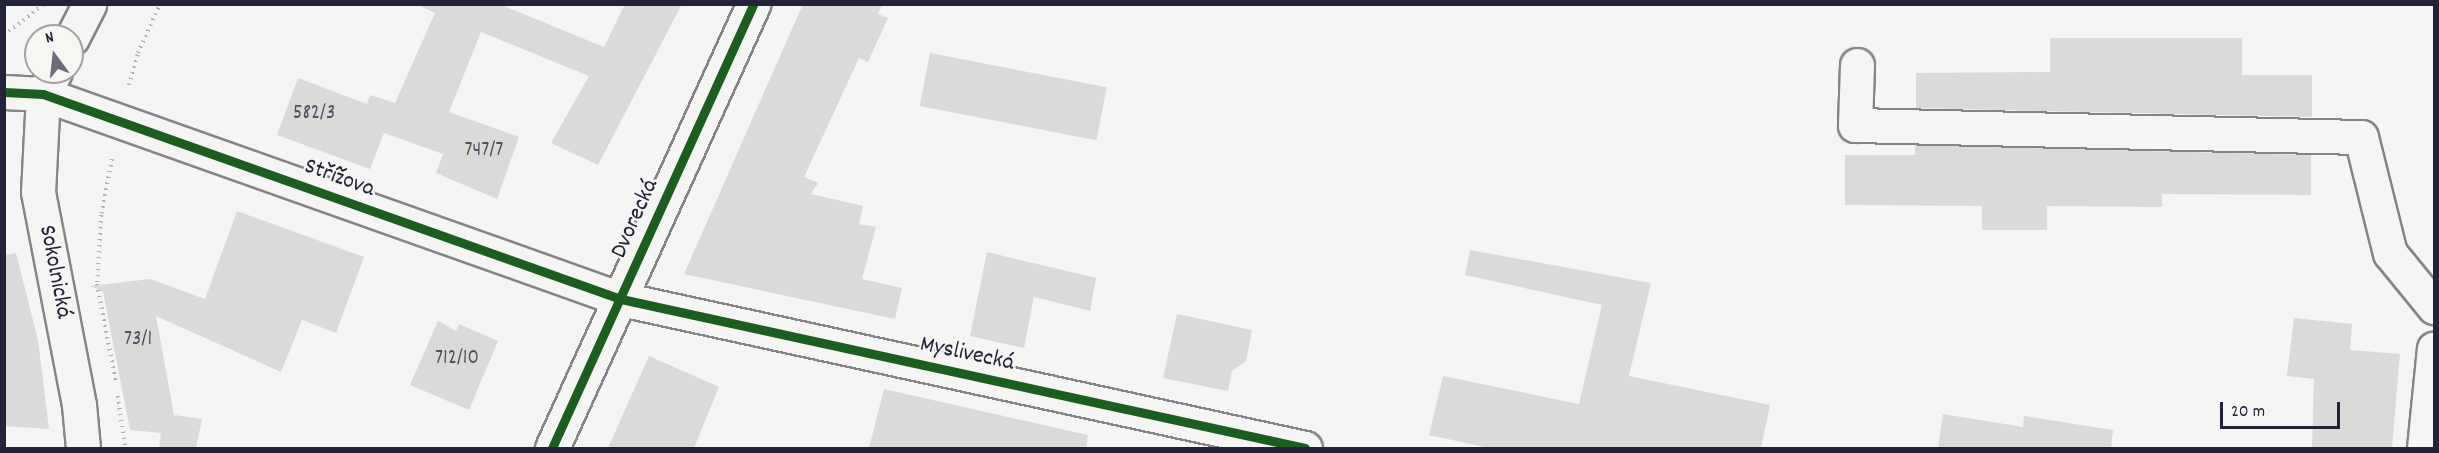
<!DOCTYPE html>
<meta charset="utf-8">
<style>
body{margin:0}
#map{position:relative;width:2439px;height:453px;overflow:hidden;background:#f5f5f3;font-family:Dekko,sans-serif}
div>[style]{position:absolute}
.building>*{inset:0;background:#dadad9;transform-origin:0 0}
.path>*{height:4px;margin-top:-2px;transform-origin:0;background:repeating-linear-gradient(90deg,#b0b0b2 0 1.5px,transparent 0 6px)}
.roads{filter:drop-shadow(2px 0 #858589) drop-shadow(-2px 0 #858589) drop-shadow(0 2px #858589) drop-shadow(0 -2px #858589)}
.minor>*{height:33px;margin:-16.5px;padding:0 16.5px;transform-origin:16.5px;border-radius:16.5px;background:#f5f5f3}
.major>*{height:33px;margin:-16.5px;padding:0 16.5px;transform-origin:16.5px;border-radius:16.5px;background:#f5f5f3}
.cycleway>*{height:9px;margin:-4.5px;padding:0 4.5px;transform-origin:4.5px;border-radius:4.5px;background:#1b5e20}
span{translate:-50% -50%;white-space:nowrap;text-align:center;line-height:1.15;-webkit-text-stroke:4.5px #f6f6f2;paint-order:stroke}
.number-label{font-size:21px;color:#505062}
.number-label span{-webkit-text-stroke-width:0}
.street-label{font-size:24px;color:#22223b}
.frame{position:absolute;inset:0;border:6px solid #22223b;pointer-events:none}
.north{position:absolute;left:24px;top:24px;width:60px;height:60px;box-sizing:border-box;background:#f6f6f2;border:2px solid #a1a1a9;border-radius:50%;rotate:345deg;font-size:16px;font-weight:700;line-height:24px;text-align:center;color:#22223b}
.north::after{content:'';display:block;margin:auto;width:21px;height:27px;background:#6c6c7b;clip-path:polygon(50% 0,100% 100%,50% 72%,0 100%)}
.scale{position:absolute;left:2220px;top:402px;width:120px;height:27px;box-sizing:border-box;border:3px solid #22223b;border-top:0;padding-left:8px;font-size:18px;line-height:21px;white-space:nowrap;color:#22223b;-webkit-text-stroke:4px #f6f6f2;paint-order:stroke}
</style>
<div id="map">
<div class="building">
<i style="clip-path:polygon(416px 4px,499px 4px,604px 47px,625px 4px,682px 4px,598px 165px,551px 143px,589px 76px,481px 32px,449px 112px,519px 137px,497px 199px,436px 173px,443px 154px,384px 133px,370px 169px,277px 135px,298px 78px,367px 104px,370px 95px,395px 103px,435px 13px)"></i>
<i style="clip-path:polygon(803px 4px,882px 4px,878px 14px,888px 18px,868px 62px,859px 58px,804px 177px,818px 183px,811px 194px,863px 206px,859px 224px,876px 227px,862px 279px,902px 288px,895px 319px,684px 274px)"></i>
<i style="clip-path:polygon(2050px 38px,2242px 38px,2242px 75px,2312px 75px,2312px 117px,1916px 108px,1916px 73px,2050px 72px)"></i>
<i style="left:930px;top:53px;width:180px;height:54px;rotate:11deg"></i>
<i style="clip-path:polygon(1915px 145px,2311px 155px,2311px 195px,2162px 194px,2162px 207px,2047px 206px,2047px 230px,1982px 230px,1982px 206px,1845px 205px,1845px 155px,1915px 155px)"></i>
<i style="clip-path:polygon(237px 211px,364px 257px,336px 333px,302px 320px,281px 372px,156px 316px,174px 415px,202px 419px,196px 448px,159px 448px,161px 433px,130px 430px,103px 292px,90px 286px,150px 279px,205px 299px)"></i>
<i style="clip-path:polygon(1470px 250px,1651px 283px,1629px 376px,1770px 405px,1761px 448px,1489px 448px,1429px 435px,1443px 376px,1579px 404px,1602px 305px,1465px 275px)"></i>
<i style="clip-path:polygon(987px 252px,1096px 278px,1090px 311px,1034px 297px,1024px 348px,970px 336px)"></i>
<i style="clip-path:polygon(16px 253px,38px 340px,49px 429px,4px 426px,4px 255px)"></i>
<i style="clip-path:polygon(1177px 314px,1252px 330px,1246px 361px,1232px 371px,1228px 391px,1163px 378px)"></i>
<i style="clip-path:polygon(2294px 318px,2352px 324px,2350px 350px,2400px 354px,2392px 448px,2312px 448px,2314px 379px,2287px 376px)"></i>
<i style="clip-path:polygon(438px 321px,456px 331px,459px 324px,498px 341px,469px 410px,410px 385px)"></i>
<i style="clip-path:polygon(649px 356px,719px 387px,694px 448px,608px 448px)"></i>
<i style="clip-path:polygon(884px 389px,1088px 435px,1086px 448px,869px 448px)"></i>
<i style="clip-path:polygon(1943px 414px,2023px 427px,2024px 416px,2113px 430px,2111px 448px,1938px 448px)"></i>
</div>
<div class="path">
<i style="left:4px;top:35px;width:51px;rotate:-37.8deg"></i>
<i style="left:129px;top:85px;width:33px;rotate:-74deg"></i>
<i style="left:138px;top:53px;width:54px;rotate:-65.8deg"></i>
<i style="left:112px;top:159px;width:57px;rotate:101.1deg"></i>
<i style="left:101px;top:215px;width:69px;rotate:93.3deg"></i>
<i style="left:97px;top:284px;width:101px;rotate:79.1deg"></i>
<i style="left:118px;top:396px;width:52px;rotate:82.3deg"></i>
</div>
<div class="roads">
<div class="minor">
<i style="left:1857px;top:65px;width:60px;rotate:91.9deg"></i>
<i style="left:1855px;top:125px;width:506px;rotate:1.36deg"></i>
<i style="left:2361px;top:137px;width:120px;rotate:76deg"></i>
<i style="left:2390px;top:253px;width:70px;rotate:50.8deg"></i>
<i style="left:4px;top:92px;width:39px;rotate:3deg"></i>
<i style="left:43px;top:94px;width:613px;rotate:19.53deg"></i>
<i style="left:621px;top:299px;width:700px;rotate:12.29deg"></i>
<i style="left:552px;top:448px;width:487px;rotate:-65.6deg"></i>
<i style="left:2424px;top:448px;width:100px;rotate:-84.3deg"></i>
</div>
<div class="major">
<i style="left:72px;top:38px;width:38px;rotate:-63deg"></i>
<i style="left:55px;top:72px;width:25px;rotate:119deg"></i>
<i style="left:43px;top:94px;width:98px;rotate:92.9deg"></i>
<i style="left:38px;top:192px;width:217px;rotate:79.1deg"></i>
<i style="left:79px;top:405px;width:43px;rotate:84.7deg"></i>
</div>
</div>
<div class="cycleway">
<i style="left:4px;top:92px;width:39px;rotate:3deg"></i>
<i style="left:43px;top:94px;width:613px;rotate:19.53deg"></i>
<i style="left:621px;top:299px;width:700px;rotate:12.29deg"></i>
<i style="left:552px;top:448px;width:487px;rotate:-65.6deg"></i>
</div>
<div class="number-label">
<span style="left:314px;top:114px">582/3</span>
<span style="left:484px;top:151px">747/7</span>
<span style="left:138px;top:340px">73/1</span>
<span style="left:457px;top:359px">712/10</span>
</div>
<div class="street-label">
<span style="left:339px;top:179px;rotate:20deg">Střížova</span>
<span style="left:636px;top:219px;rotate:-66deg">Dvorecká</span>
<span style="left:54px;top:272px;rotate:79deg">Sokolnická</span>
<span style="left:967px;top:355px;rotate:12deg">Myslivecká</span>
</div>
<div class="frame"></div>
<div class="north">N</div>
<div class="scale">20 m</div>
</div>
